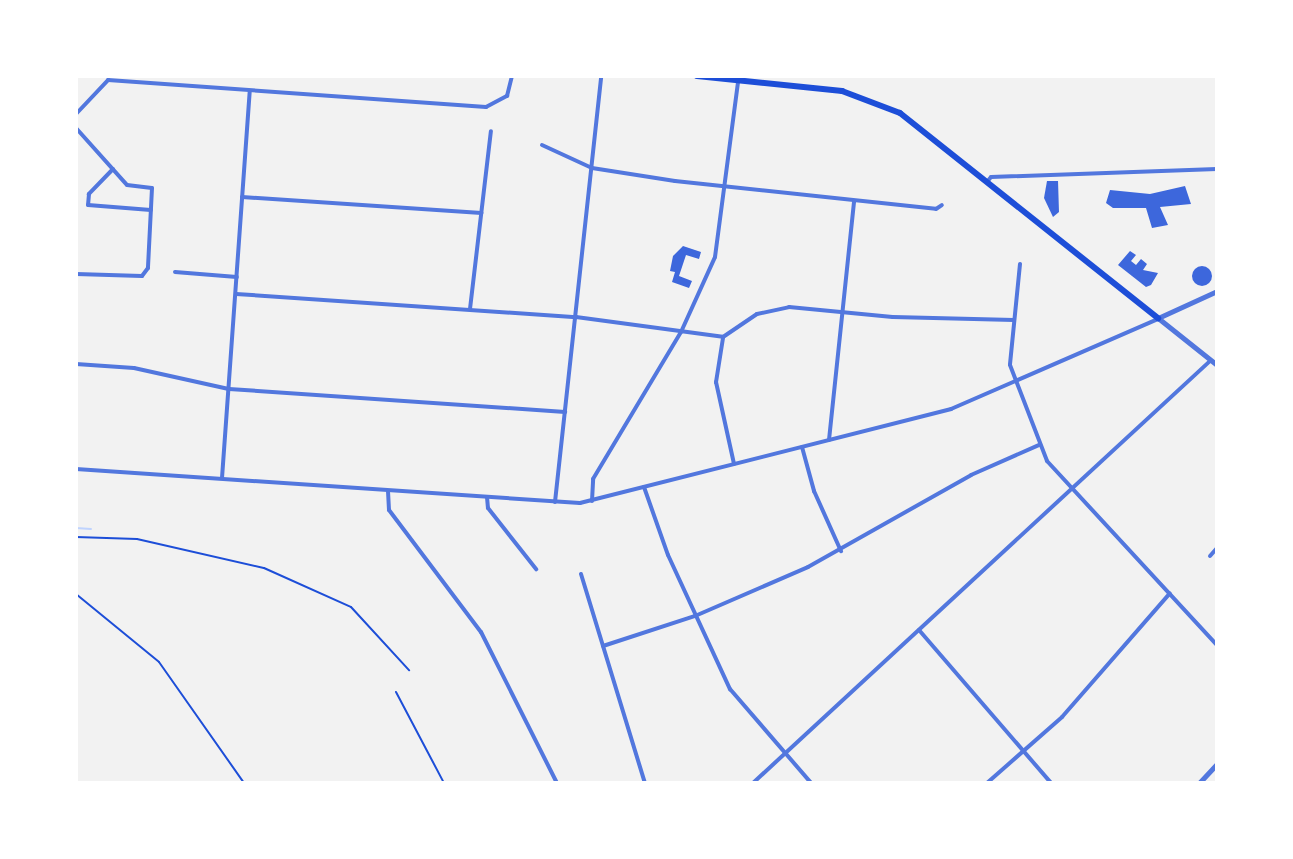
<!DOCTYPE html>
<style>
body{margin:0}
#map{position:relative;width:1293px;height:859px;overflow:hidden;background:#f2f2f2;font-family:Arial,sans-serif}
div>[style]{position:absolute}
.stream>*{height:2px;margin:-1px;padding:0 1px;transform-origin:1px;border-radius:1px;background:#bfd3fe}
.building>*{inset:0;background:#3d67dc}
.round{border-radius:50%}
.path>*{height:2px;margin:-1px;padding:0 1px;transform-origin:1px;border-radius:1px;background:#1d4ed8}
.minor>*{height:4px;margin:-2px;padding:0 2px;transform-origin:2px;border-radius:2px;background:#5277de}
.tertiary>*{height:5px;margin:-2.5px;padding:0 2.5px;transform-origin:2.5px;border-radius:2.5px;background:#5277de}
.secondary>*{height:6px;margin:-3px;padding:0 3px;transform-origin:3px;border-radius:3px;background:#1d4ed8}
span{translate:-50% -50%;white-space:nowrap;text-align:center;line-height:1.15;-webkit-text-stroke:6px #fff;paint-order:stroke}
.frame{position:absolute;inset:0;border:78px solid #fff;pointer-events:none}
</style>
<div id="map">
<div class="stream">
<i style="left:76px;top:528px;width:15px;rotate:4deg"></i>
</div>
<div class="building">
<i style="clip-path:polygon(1047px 181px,1058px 181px,1059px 212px,1053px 217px,1044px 198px)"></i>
<i style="clip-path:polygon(1185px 186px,1191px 204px,1160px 207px,1168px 225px,1152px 228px,1146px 208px,1113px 208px,1106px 203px,1110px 190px,1150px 194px)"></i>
<i style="clip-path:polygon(683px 246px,701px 252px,699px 259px,686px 255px,679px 276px,692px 281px,689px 288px,672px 282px,675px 272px,670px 271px,673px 256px)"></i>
<i style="clip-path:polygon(1130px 251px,1136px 255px,1131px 261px,1136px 265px,1141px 259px,1147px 264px,1143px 270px,1158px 273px,1151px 285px,1146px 287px,1118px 265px)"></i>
<i class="round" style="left:1192px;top:266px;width:20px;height:20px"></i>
</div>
<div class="path">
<i style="left:76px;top:537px;width:61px;rotate:1.9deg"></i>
<i style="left:137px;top:539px;width:130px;rotate:12.9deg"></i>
<i style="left:264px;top:568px;width:95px;rotate:24.1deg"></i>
<i style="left:351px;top:607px;width:86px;rotate:47.4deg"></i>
<i style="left:76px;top:594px;width:107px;rotate:39.3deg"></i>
<i style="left:159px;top:662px;width:148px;rotate:54.9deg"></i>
<i style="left:396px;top:692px;width:103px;rotate:62.2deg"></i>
</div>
<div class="minor">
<i style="left:108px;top:80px;width:379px;rotate:4.1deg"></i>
<i style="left:486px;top:107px;width:24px;rotate:-28deg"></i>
<i style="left:507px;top:96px;width:21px;rotate:-76deg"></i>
<i style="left:76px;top:114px;width:47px;rotate:-46.7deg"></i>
<i style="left:76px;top:128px;width:76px;rotate:48.2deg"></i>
<i style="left:127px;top:185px;width:25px;rotate:7deg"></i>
<i style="left:152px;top:188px;width:80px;rotate:92.9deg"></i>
<i style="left:148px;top:268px;width:10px;rotate:127deg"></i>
<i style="left:142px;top:276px;width:66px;rotate:-178.3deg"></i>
<i style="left:542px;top:145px;width:55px;rotate:24.7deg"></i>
<i style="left:592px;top:168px;width:84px;rotate:8.9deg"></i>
<i style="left:675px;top:181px;width:262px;rotate:6.1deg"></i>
<i style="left:936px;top:209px;width:7px;rotate:-34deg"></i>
<i style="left:113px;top:169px;width:35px;rotate:134deg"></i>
<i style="left:89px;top:194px;width:11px;rotate:95deg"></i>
<i style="left:88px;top:205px;width:63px;rotate:4.5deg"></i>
<i style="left:987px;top:182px;width:6px;rotate:-51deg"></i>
<i style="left:991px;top:177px;width:226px;rotate:-2deg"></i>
<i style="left:242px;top:197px;width:240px;rotate:3.8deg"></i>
<i style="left:1020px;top:264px;width:101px;rotate:95.7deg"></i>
<i style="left:1010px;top:365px;width:103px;rotate:68.9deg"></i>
<i style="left:1047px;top:461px;width:251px;rotate:47.3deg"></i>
<i style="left:175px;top:272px;width:62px;rotate:4.6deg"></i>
<i style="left:236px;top:294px;width:341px;rotate:3.9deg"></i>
<i style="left:576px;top:317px;width:148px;rotate:7.7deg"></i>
<i style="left:723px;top:337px;width:41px;rotate:-34.1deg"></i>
<i style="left:757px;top:314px;width:33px;rotate:-12deg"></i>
<i style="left:789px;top:307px;width:104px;rotate:5.5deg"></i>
<i style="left:893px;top:317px;width:121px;rotate:1.4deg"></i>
<i style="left:470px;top:309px;width:179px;rotate:-83.3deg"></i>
<i style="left:723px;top:338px;width:45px;rotate:99deg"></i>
<i style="left:716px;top:382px;width:84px;rotate:77.6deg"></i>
<i style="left:76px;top:364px;width:58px;rotate:3.9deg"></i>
<i style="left:134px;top:368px;width:97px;rotate:12.5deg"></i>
<i style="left:229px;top:389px;width:337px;rotate:3.9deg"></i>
<i style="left:829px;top:440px;width:240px;rotate:-84deg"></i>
<i style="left:802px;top:447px;width:46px;rotate:74.7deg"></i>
<i style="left:814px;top:491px;width:66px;rotate:65.8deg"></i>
<i style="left:76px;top:469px;width:505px;rotate:3.86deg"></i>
<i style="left:580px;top:503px;width:383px;rotate:-14.2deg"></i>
<i style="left:951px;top:409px;width:226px;rotate:-23.5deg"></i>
<i style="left:222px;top:478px;width:387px;rotate:-85.9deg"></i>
<i style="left:644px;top:487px;width:72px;rotate:70.6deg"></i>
<i style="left:668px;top:555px;width:148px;rotate:65.2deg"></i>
<i style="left:730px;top:689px;width:124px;rotate:49.2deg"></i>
<i style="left:388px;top:491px;width:19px;rotate:87deg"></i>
<i style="left:389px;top:510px;width:153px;rotate:53deg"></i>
<i style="left:481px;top:632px;width:169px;rotate:63.3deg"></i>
<i style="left:487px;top:497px;width:11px;rotate:85deg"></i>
<i style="left:488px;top:508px;width:78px;rotate:51.8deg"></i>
<i style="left:592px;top:501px;width:22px;rotate:-87deg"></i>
<i style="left:593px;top:479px;width:171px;rotate:-59.1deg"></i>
<i style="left:681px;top:332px;width:82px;rotate:-65.6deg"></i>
<i style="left:715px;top:257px;width:176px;rotate:-82.5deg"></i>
<i style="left:555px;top:502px;width:428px;rotate:-83.8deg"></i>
<i style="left:1210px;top:556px;width:11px;rotate:-49deg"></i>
<i style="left:581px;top:574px;width:219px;rotate:73deg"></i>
<i style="left:919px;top:630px;width:202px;rotate:49.2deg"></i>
<i style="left:603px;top:646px;width:97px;rotate:-18.1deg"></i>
<i style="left:695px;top:616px;width:123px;rotate:-23.4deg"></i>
<i style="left:808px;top:567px;width:187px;rotate:-29.4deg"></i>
<i style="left:971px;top:475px;width:74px;rotate:-23.8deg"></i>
<i style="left:753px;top:783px;width:623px;rotate:-42.72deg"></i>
<i style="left:987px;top:783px;width:100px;rotate:-41.3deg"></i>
<i style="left:1062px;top:717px;width:164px;rotate:-48.9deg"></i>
</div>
<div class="tertiary">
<i style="left:1217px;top:291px;width:65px;rotate:155.4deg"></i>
<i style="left:1158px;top:318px;width:75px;rotate:38.5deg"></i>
<i style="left:1199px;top:783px;width:26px;rotate:-47deg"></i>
</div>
<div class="secondary">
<i style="left:697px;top:76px;width:146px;rotate:5.9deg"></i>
<i style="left:842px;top:91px;width:62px;rotate:20.8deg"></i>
<i style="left:900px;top:113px;width:330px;rotate:38.5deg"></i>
</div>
<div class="frame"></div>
</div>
